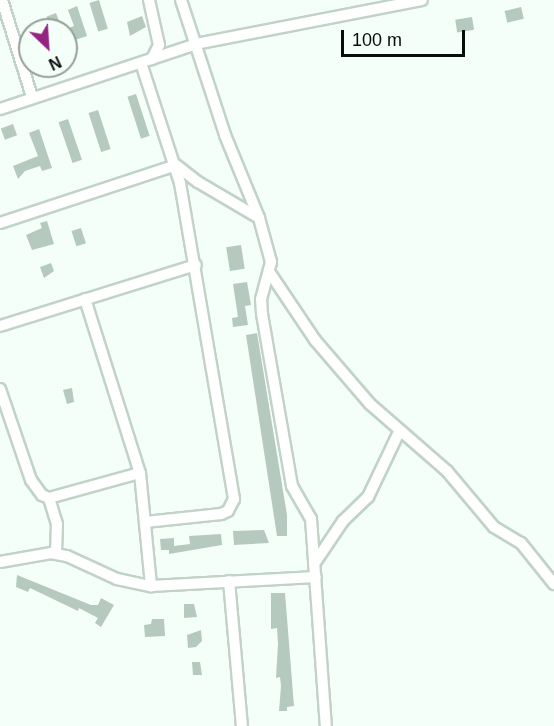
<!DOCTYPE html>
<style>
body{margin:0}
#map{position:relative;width:554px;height:726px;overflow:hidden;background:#f3fff8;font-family:Arial,sans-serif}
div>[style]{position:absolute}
.building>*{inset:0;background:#b6c9bf;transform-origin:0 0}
.roads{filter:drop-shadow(2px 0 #c1d3c9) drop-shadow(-2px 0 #c1d3c9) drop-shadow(0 2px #c1d3c9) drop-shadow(0 -2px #c1d3c9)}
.minor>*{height:10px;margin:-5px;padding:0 5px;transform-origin:5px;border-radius:5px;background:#fff}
span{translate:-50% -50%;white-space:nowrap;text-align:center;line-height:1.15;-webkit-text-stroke:4.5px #f3fff8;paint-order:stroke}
.north{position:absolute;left:18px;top:18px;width:60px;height:60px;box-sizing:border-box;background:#f3fff8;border:2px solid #959e99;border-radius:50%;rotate:155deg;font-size:16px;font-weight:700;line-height:24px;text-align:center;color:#070d0a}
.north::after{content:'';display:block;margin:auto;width:21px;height:27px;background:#952382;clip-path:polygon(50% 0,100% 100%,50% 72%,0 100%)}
.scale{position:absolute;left:341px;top:30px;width:124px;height:27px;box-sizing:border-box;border:3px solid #070d0a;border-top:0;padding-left:8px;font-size:18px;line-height:21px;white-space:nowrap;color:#070d0a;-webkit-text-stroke:4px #f3fff8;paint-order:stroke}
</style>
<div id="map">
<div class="building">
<i style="left:99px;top:0;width:30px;height:10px;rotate:73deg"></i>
<i style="clip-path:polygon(77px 6px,87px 36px,66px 43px,66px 29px,74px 26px,68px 10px)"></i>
<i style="left:521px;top:7px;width:12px;height:17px;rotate:76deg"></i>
<i style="left:56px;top:13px;width:14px;height:10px;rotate:69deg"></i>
<i style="clip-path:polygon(142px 16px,146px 27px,130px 36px,127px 22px)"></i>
<i style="left:472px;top:17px;width:13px;height:17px;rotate:81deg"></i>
<i style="left:136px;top:94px;width:44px;height:9px;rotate:72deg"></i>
<i style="left:98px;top:110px;width:41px;height:10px;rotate:72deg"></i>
<i style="left:68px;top:119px;width:43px;height:10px;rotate:71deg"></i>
<i style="left:13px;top:124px;width:12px;height:13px;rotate:70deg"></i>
<i style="clip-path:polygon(39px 129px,52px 168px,42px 171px,40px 166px,25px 171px,18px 179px,13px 166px,38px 156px,29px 133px)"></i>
<i style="clip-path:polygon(47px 221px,54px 244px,32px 250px,26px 235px,42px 228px,40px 223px)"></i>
<i style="left:81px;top:228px;width:16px;height:10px;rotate:72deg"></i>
<i style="left:241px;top:245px;width:24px;height:15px;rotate:81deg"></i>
<i style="clip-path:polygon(51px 263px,54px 271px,44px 278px,40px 267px)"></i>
<i style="clip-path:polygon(247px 282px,251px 305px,245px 306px,248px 325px,233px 327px,232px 318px,238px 317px,233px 284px)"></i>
<i style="clip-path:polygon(257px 333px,287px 515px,287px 536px,277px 536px,246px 335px)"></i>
<i style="clip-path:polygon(72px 388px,74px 402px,67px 404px,63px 390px)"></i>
<i style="clip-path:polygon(264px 530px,269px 543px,234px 545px,233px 531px)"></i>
<i style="clip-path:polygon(221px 534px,222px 545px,169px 554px,169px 550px,161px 550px,160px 539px,174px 538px,174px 546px,190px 544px,189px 536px)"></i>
<i style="clip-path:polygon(17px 575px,91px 605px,98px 605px,101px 598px,114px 605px,101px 627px,95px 623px,98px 618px,79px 608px,78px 611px,30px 588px,28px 592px,16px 587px)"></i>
<i style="clip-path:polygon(271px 593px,285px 593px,294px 706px,287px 707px,287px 711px,279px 711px,281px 686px,280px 677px,276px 678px,278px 644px,277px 628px,271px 629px)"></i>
<i style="clip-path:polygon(184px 604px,194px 604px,197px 617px,184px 618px)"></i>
<i style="clip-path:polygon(152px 619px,164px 619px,165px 636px,145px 637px,144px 625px,151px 624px)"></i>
<i style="clip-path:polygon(201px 630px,202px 641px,196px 647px,188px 648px,187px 635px)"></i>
<i style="clip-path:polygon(192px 662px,200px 662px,202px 675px,193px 675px)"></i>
</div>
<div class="roads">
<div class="minor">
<i style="left:2px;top:0;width:102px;rotate:72.8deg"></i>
<i style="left:149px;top:0;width:46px;rotate:77.5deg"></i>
<i style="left:159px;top:45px;width:16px;rotate:117deg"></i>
<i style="left:181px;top:0;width:142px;rotate:71.9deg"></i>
<i style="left:225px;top:135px;width:90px;rotate:67.7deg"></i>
<i style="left:259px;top:218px;width:46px;rotate:74.7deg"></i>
<i style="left:271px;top:262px;width:38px;rotate:105deg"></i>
<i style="left:261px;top:299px;width:15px;rotate:86deg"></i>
<i style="left:262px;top:314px;width:175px;rotate:80.1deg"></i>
<i style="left:292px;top:486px;width:38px;rotate:60deg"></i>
<i style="left:311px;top:519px;width:208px;rotate:85.9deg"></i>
<i style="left:141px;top:63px;width:126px;rotate:72deg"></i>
<i style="left:180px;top:183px;width:321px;rotate:80.3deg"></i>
<i style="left:234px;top:499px;width:13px;rotate:117deg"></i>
<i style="left:228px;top:511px;width:8px;rotate:157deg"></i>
<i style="left:221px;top:514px;width:76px;rotate:174deg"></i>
<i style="left:0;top:109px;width:206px;rotate:-18.3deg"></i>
<i style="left:196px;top:44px;width:230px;rotate:-11deg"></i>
<i style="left:0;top:223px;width:185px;rotate:-18.2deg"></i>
<i style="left:176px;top:165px;width:28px;rotate:38deg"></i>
<i style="left:198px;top:182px;width:71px;rotate:30.5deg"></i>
<i style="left:270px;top:273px;width:81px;rotate:56.1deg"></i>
<i style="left:315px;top:340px;width:84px;rotate:49.3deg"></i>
<i style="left:370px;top:404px;width:102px;rotate:41deg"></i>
<i style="left:447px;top:471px;width:73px;rotate:50deg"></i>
<i style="left:494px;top:527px;width:31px;rotate:31deg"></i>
<i style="left:521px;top:543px;width:53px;rotate:51.2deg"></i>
<i style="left:85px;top:299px;width:182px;rotate:72.5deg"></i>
<i style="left:140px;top:473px;width:114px;rotate:84.4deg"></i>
<i style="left:0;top:326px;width:205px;rotate:-17.3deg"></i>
<i style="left:0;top:389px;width:96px;rotate:71.2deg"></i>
<i style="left:31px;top:480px;width:19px;rotate:54deg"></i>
<i style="left:42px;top:495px;width:8px;rotate:23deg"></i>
<i style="left:49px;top:498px;width:94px;rotate:-15.4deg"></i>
<i style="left:49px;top:498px;width:27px;rotate:73deg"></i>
<i style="left:57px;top:524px;width:30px;rotate:92deg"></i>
<i style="left:0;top:562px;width:52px;rotate:-10deg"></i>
<i style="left:51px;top:553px;width:16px;rotate:11deg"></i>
<i style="left:67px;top:556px;width:55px;rotate:24.7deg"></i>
<i style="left:117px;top:579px;width:35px;rotate:12deg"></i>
<i style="left:151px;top:586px;width:165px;rotate:-3.1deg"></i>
<i style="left:314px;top:564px;width:52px;rotate:-56deg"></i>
<i style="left:343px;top:521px;width:35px;rotate:-44deg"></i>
<i style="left:368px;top:497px;width:72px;rotate:-64.5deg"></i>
<i style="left:229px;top:581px;width:146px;rotate:84.9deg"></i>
</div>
</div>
<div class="north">N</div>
<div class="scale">100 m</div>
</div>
